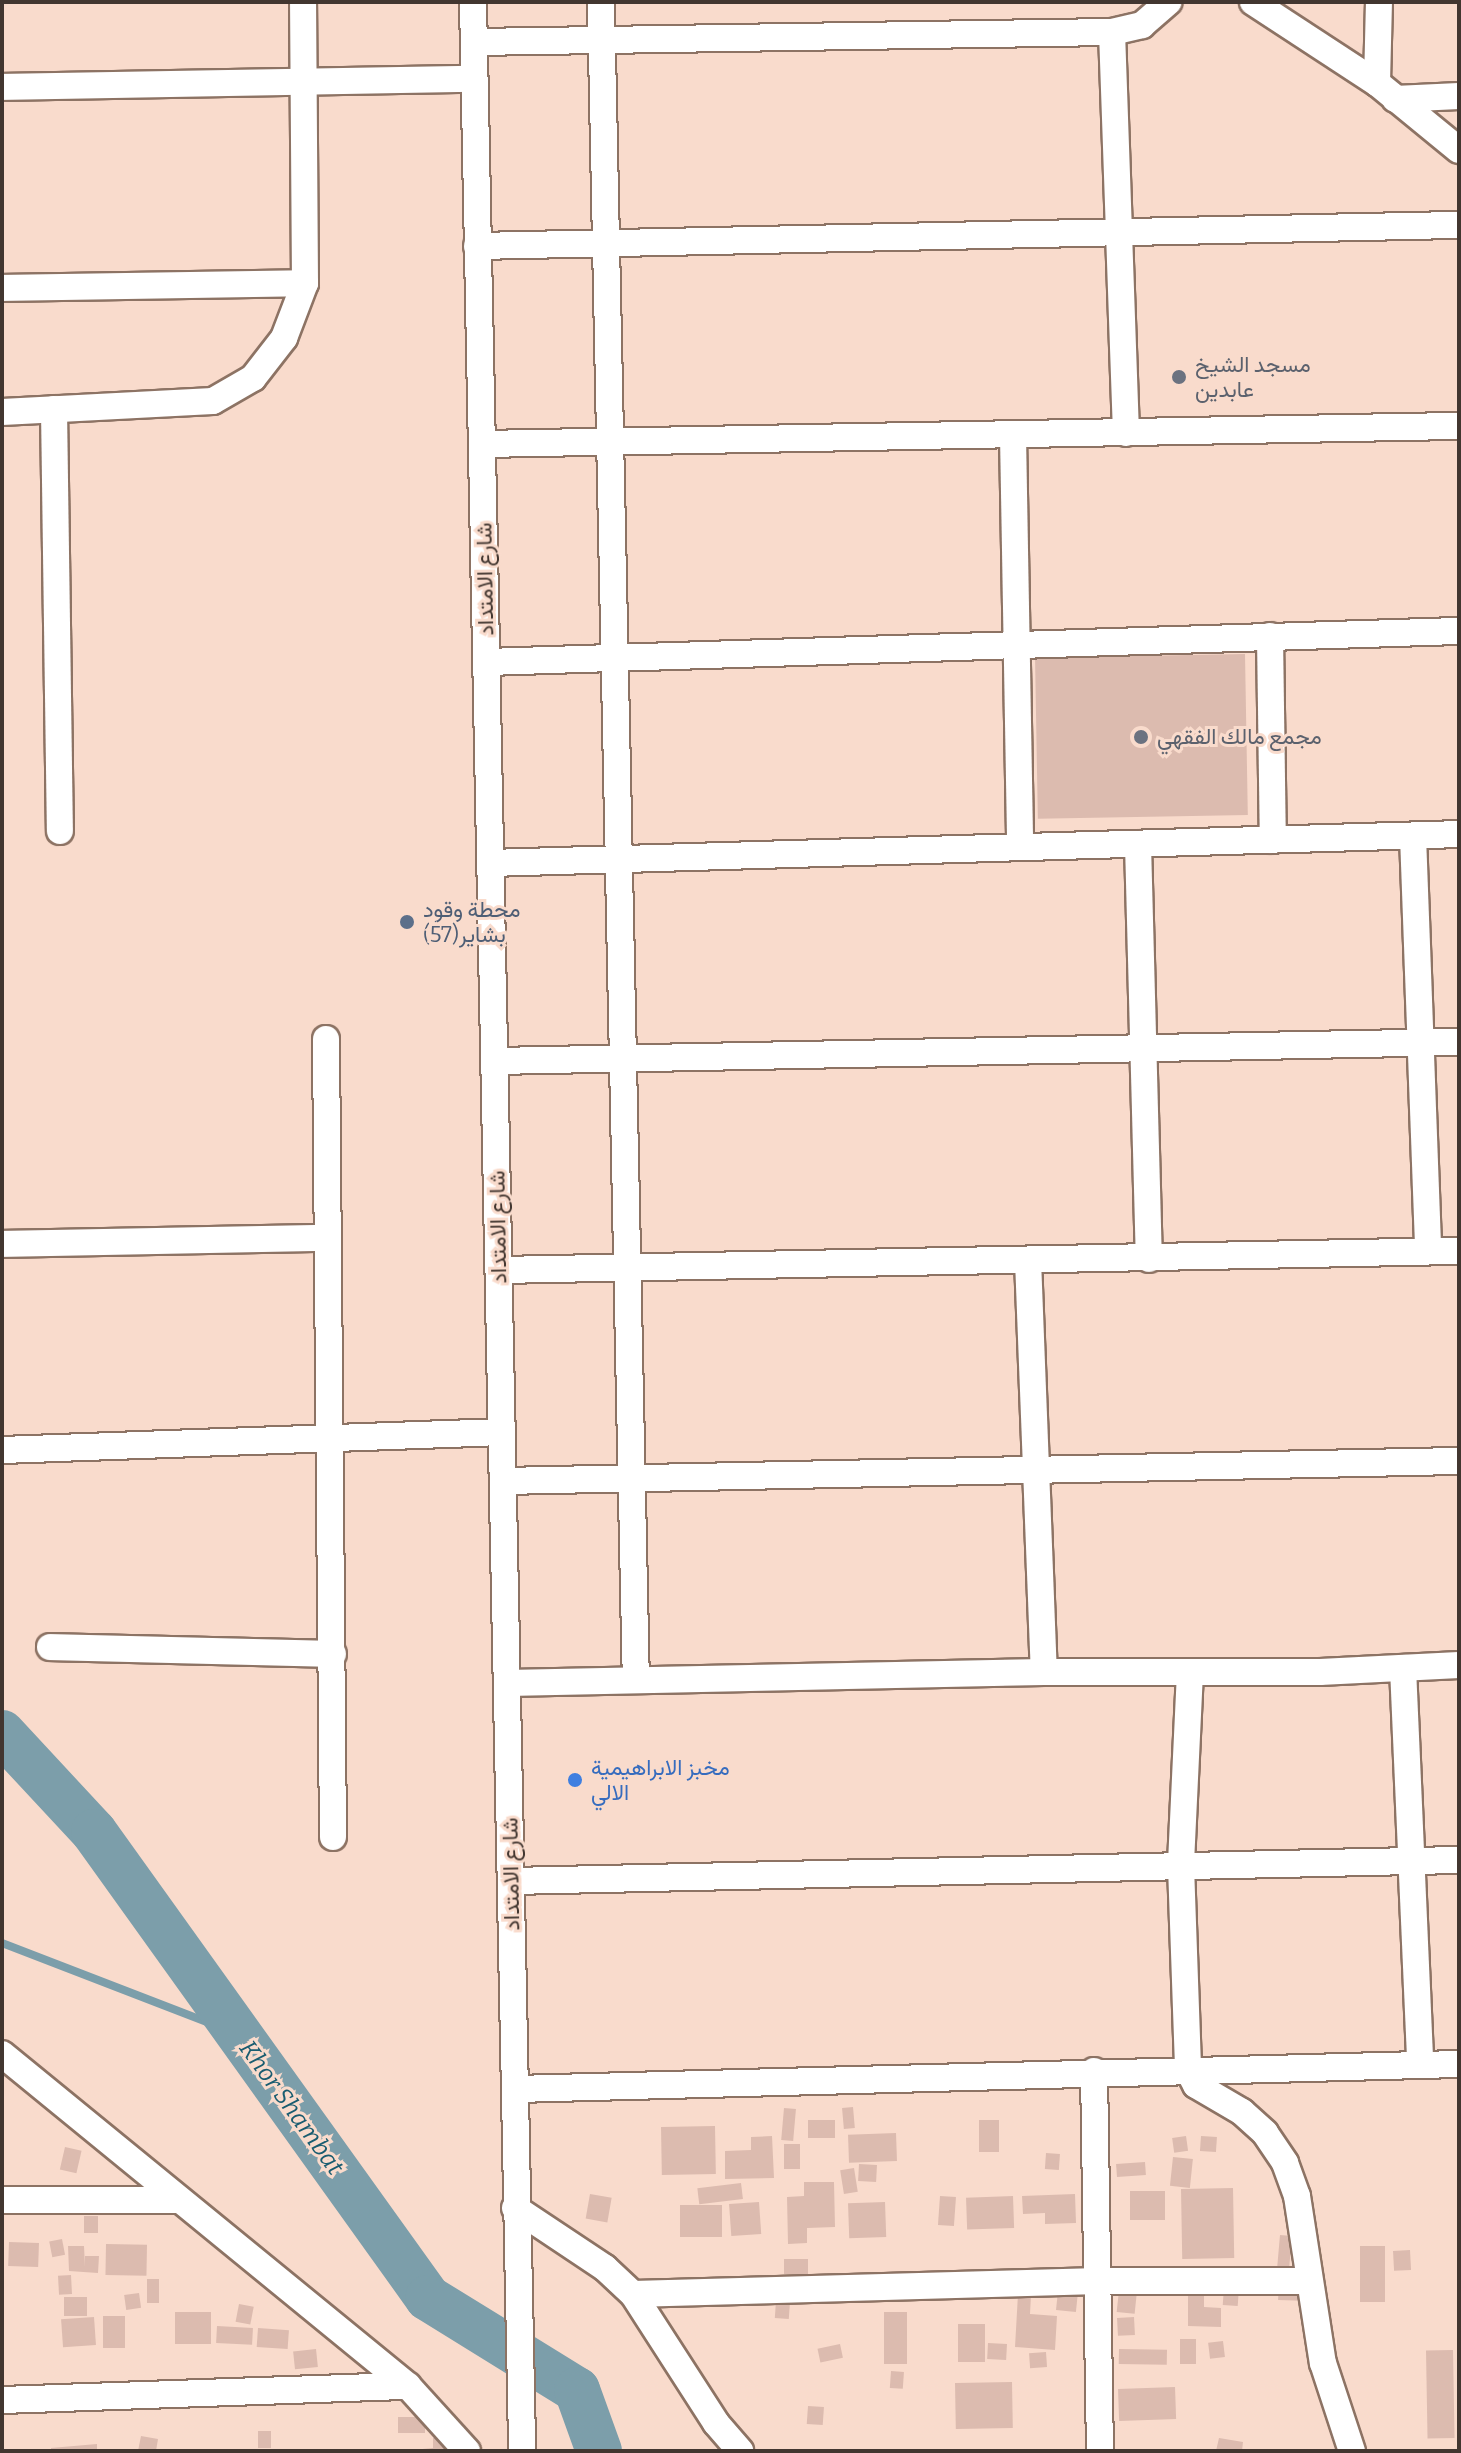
<!DOCTYPE html>
<meta charset="utf-8">
<style>
body{margin:0}
#map{position:relative;width:1461px;height:2453px;overflow:hidden;background:#f9dbcc;font-family:Bitter,Vazirmatn,serif}
div>[style]{position:absolute}
.stream>*{height:8px;margin:-4px;padding:0 4px;transform-origin:4px;border-radius:4px;background:#7c9eaa}
.river>*{height:46px;margin:-23px;padding:0 23px;transform-origin:23px;border-radius:23px;background:#7c9eaa}
.building>*{inset:0;background:#dcbbaf;transform-origin:0 0}
.roads{filter:drop-shadow(2px 0 #8d7364) drop-shadow(-2px 0 #8d7364) drop-shadow(0 2px #8d7364) drop-shadow(0 -2px #8d7364)}
.minor>*{height:26px;margin:-13px;padding:0 13px;transform-origin:13px;border-radius:13px;background:#fff}
.dots>*{width:22px;height:22px;translate:-50% -50%;box-sizing:border-box;border:4px solid #f9dbcc;border-radius:50%}
span{translate:-50% -50%;white-space:nowrap;text-align:center;line-height:1.15;-webkit-text-stroke:6px #f9dbcc;paint-order:stroke}
.worship-label{font-size:22px;color:#5b616d}
.left{translate:0 -50%;text-align:left}
.street-label{font-size:22px;color:#423630}
.service-label{font-size:22px;color:#4e5e75}
.shop-label{font-size:22px;color:#366cbe}
.water-label{font-size:24px;color:#195c70;font-style:italic}
.frame{position:absolute;inset:0;border:4px solid #423630;pointer-events:none}
</style>
<div id="map">
<div class="stream">
<i style="left:2px;top:1943px;width:253px;rotate:21.1deg"></i>
</div>
<div class="river">
<i style="left:2px;top:1733px;width:135px;rotate:47.1deg"></i>
<i style="left:94px;top:1832px;width:573px;rotate:54.37deg"></i>
<i style="left:428px;top:2298px;width:175px;rotate:31.7deg"></i>
<i style="left:577px;top:2390px;width:65px;rotate:70.2deg"></i>
</div>
<div class="building">
<i style="left:1245px;top:654px;width:161px;height:210px;rotate:89deg"></i>
<i style="left:853px;top:2107px;width:21px;height:11px;rotate:85deg"></i>
<i style="left:784px;top:2108px;width:12px;height:32px;rotate:5deg"></i>
<i style="left:808px;top:2120px;width:27px;height:18px"></i>
<i style="left:979px;top:2120px;width:20px;height:32px"></i>
<i style="left:715px;top:2126px;width:48px;height:54px;rotate:89deg"></i>
<i style="left:896px;top:2133px;width:28px;height:48px;rotate:88deg"></i>
<i style="clip-path:polygon(772px 2136px,774px 2178px,725px 2179px,725px 2151px,751px 2150px,751px 2137px)"></i>
<i style="left:1186px;top:2136px;width:15px;height:14px;rotate:82deg"></i>
<i style="left:1201px;top:2136px;width:16px;height:15px;rotate:4deg"></i>
<i style="left:800px;top:2144px;width:25px;height:16px;rotate:90deg"></i>
<i style="left:65px;top:2147px;width:17px;height:23px;rotate:13deg"></i>
<i style="left:1046px;top:2153px;width:14px;height:16px;rotate:4deg"></i>
<i style="left:1173px;top:2157px;width:20px;height:29px;rotate:6deg"></i>
<i style="left:1145px;top:2162px;width:13px;height:29px;rotate:86deg"></i>
<i style="left:859px;top:2164px;width:18px;height:17px;rotate:3deg"></i>
<i style="left:854px;top:2168px;width:24px;height:14px;rotate:81deg"></i>
<i style="clip-path:polygon(804px 2182px,834px 2182px,835px 2227px,807px 2228px,807px 2243px,788px 2244px,787px 2197px,804px 2196px)"></i>
<i style="left:741px;top:2183px;width:16px;height:44px;rotate:83deg"></i>
<i style="left:1233px;top:2188px;width:70px;height:52px;rotate:89deg"></i>
<i style="left:1165px;top:2191px;width:29px;height:35px;rotate:90deg"></i>
<i style="left:590px;top:2194px;width:22px;height:25px;rotate:10deg"></i>
<i style="clip-path:polygon(1075px 2194px,1076px 2223px,1045px 2224px,1045px 2213px,1023px 2214px,1022px 2196px)"></i>
<i style="left:940px;top:2196px;width:16px;height:29px;rotate:4deg"></i>
<i style="left:1013px;top:2196px;width:32px;height:47px;rotate:88deg"></i>
<i style="left:759px;top:2202px;width:32px;height:30px;rotate:86deg"></i>
<i style="left:885px;top:2202px;width:35px;height:37px;rotate:88deg"></i>
<i style="left:722px;top:2205px;width:32px;height:42px;rotate:90deg"></i>
<i style="left:84px;top:2216px;width:14px;height:17px"></i>
<i style="left:1280px;top:2235px;width:12px;height:32px;rotate:5deg"></i>
<i style="left:62px;top:2239px;width:16px;height:13px;rotate:79deg"></i>
<i style="left:9px;top:2242px;width:30px;height:24px;rotate:2deg"></i>
<i style="left:106px;top:2244px;width:41px;height:31px;rotate:1deg"></i>
<i style="clip-path:polygon(68px 2246px,84px 2246px,85px 2267px,85px 2256px,99px 2256px,98px 2273px,69px 2271px)"></i>
<i style="left:1360px;top:2246px;width:25px;height:56px"></i>
<i style="left:1410px;top:2250px;width:20px;height:17px;rotate:87deg"></i>
<i style="left:784px;top:2259px;width:24px;height:15px"></i>
<i style="left:71px;top:2275px;width:19px;height:13px;rotate:87deg"></i>
<i style="left:1279px;top:2275px;width:24px;height:25px;rotate:2deg"></i>
<i style="left:147px;top:2279px;width:12px;height:24px"></i>
<i style="left:1224px;top:2287px;width:15px;height:18px;rotate:4deg"></i>
<i style="left:1119px;top:2290px;width:18px;height:22px;rotate:6deg"></i>
<i style="left:1058px;top:2291px;width:20px;height:19px;rotate:6deg"></i>
<i style="left:139px;top:2293px;width:15px;height:15px;rotate:82deg"></i>
<i style="clip-path:polygon(1188px 2293px,1204px 2293px,1204px 2307px,1221px 2308px,1221px 2327px,1188px 2326px)"></i>
<i style="clip-path:polygon(1018px 2294px,1031px 2295px,1030px 2314px,1057px 2316px,1055px 2350px,1015px 2347px)"></i>
<i style="left:64px;top:2297px;width:23px;height:19px"></i>
<i style="left:776px;top:2301px;width:14px;height:17px;rotate:4deg"></i>
<i style="left:239px;top:2304px;width:15px;height:18px;rotate:11deg"></i>
<i style="left:211px;top:2312px;width:32px;height:36px;rotate:90deg"></i>
<i style="left:884px;top:2312px;width:23px;height:52px"></i>
<i style="left:103px;top:2316px;width:22px;height:32px"></i>
<i style="left:94px;top:2317px;width:28px;height:33px;rotate:86deg"></i>
<i style="left:1134px;top:2317px;width:18px;height:17px;rotate:87deg"></i>
<i style="left:958px;top:2324px;width:27px;height:38px"></i>
<i style="left:217px;top:2326px;width:36px;height:17px;rotate:3deg"></i>
<i style="left:258px;top:2328px;width:31px;height:19px;rotate:4deg"></i>
<i style="left:1180px;top:2339px;width:16px;height:25px"></i>
<i style="left:1223px;top:2341px;width:16px;height:15px;rotate:83deg"></i>
<i style="left:988px;top:2343px;width:19px;height:16px;rotate:3deg"></i>
<i style="left:840px;top:2344px;width:14px;height:23px;rotate:78deg"></i>
<i style="left:316px;top:2349px;width:18px;height:23px;rotate:84deg"></i>
<i style="left:1119px;top:2349px;width:48px;height:15px;rotate:1deg"></i>
<i style="left:1453px;top:2350px;width:88px;height:27px;rotate:89deg"></i>
<i style="left:1046px;top:2352px;width:15px;height:17px;rotate:86deg"></i>
<i style="left:891px;top:2371px;width:13px;height:17px;rotate:4deg"></i>
<i style="left:1012px;top:2382px;width:46px;height:57px;rotate:89deg"></i>
<i style="left:1175px;top:2387px;width:32px;height:57px;rotate:88deg"></i>
<i style="left:808px;top:2406px;width:16px;height:18px;rotate:4deg"></i>
<i style="left:398px;top:2417px;width:27px;height:16px"></i>
<i style="left:258px;top:2431px;width:13px;height:17px"></i>
<i style="clip-path:polygon(141px 2436px,158px 2439px,156px 2451px,138px 2451px)"></i>
<i style="clip-path:polygon(433px 2438px,455px 2438px,455px 2451px,401px 2451px,433px 2448px)"></i>
<i style="clip-path:polygon(1219px 2438px,1243px 2442px,1242px 2451px,1216px 2451px)"></i>
<i style="clip-path:polygon(97px 2444px,97px 2451px,51px 2451px,51px 2448px)"></i>
</div>
<div class="roads">
<div class="minor">
<i style="left:473px;top:2px;width:2449px;rotate:88.85deg"></i>
<i style="left:601px;top:2px;width:1678px;rotate:88.81deg"></i>
<i style="left:1253px;top:2px;width:148px;rotate:33.2deg"></i>
<i style="left:1377px;top:83px;width:106px;rotate:39.3deg"></i>
<i style="left:474px;top:42px;width:638px;rotate:-0.9deg"></i>
<i style="left:1377px;top:83px;width:81px;rotate:-88.6deg"></i>
<i style="left:2px;top:87px;width:472px;rotate:-1deg"></i>
<i style="left:1395px;top:99px;width:64px;rotate:-2.7deg"></i>
<i style="left:477px;top:246px;width:982px;rotate:-1.23deg"></i>
<i style="left:2px;top:288px;width:303px;rotate:-0.9deg"></i>
<i style="left:54px;top:409px;width:422px;rotate:89.2deg"></i>
<i style="left:2px;top:412px;width:211px;rotate:-3deg"></i>
<i style="left:213px;top:401px;width:46px;rotate:-29.9deg"></i>
<i style="left:253px;top:378px;width:51px;rotate:-52.2deg"></i>
<i style="left:284px;top:338px;width:59px;rotate:-69.1deg"></i>
<i style="left:305px;top:283px;width:281px;rotate:-90.4deg"></i>
<i style="left:1126px;top:433px;width:401px;rotate:-92deg"></i>
<i style="left:1112px;top:32px;width:31px;rotate:-13deg"></i>
<i style="left:1142px;top:25px;width:35px;rotate:-41deg"></i>
<i style="left:1013px;top:435px;width:408px;rotate:89deg"></i>
<i style="left:482px;top:444px;width:977px;rotate:-1.06deg"></i>
<i style="left:1270px;top:636px;width:204px;rotate:89.2deg"></i>
<i style="left:487px;top:662px;width:972px;rotate:-1.83deg"></i>
<i style="left:1413px;top:836px;width:415px;rotate:87.9deg"></i>
<i style="left:1138px;top:844px;width:415px;rotate:88.5deg"></i>
<i style="left:490px;top:863px;width:969px;rotate:-1.71deg"></i>
<i style="left:326px;top:1039px;width:798px;rotate:89.5deg"></i>
<i style="left:495px;top:1061px;width:964px;rotate:-1.13deg"></i>
<i style="left:2px;top:1244px;width:326px;rotate:-1.1deg"></i>
<i style="left:1028px;top:1260px;width:412px;rotate:87.8deg"></i>
<i style="left:500px;top:1270px;width:959px;rotate:-1.14deg"></i>
<i style="left:2px;top:1450px;width:500px;rotate:-2.06deg"></i>
<i style="left:503px;top:1481px;width:956px;rotate:-1.2deg"></i>
<i style="left:50px;top:1647px;width:283px;rotate:1.4deg"></i>
<i style="left:1403px;top:1668px;width:397px;rotate:87.5deg"></i>
<i style="left:1190px;top:1672px;width:194px;rotate:92.7deg"></i>
<i style="left:1181px;top:1866px;width:204px;rotate:88deg"></i>
<i style="left:1188px;top:2070px;width:17px;rotate:62deg"></i>
<i style="left:1196px;top:2085px;width:53px;rotate:30.4deg"></i>
<i style="left:1242px;top:2112px;width:31px;rotate:42deg"></i>
<i style="left:1265px;top:2133px;width:36px;rotate:56deg"></i>
<i style="left:1285px;top:2163px;width:35px;rotate:70deg"></i>
<i style="left:1297px;top:2196px;width:169px;rotate:81.2deg"></i>
<i style="left:1323px;top:2363px;width:93px;rotate:71.8deg"></i>
<i style="left:507px;top:1683px;width:537px;rotate:-1.17deg"></i>
<i style="left:1044px;top:1672px;width:276px"></i>
<i style="left:1320px;top:1672px;width:139px;rotate:-2.9deg"></i>
<i style="left:511px;top:1881px;width:948px;rotate:-1.27deg"></i>
<i style="left:2px;top:2054px;width:524px;rotate:39.27deg"></i>
<i style="left:408px;top:2386px;width:88px;rotate:47.8deg"></i>
<i style="left:1094px;top:2071px;width:380px;rotate:89.1deg"></i>
<i style="left:516px;top:2089px;width:943px;rotate:-1.52deg"></i>
<i style="left:2px;top:2200px;width:177px"></i>
<i style="left:515px;top:2208px;width:108px;rotate:33.7deg"></i>
<i style="left:605px;top:2268px;width:38px;rotate:43deg"></i>
<i style="left:633px;top:2294px;width:153px;rotate:57.2deg"></i>
<i style="left:716px;top:2423px;width:37px;rotate:49deg"></i>
<i style="left:633px;top:2294px;width:466px;rotate:-1.6deg"></i>
<i style="left:1099px;top:2281px;width:208px"></i>
<i style="left:2px;top:2400px;width:406px;rotate:-2deg"></i>
</div>
</div>
<div class="dots">
<i style="left:1179px;top:377px;background:#6b7280"></i>
<i style="left:1141px;top:737px;background:#6b7280"></i>
<i style="left:407px;top:922px;background:#5c6f8a"></i>
<i style="left:575px;top:1780px;background:#3f7fe0"></i>
</div>
<div class="worship-label">
<span class="left" style="left:1195px;top:377px">مسجد الشيخ<br>عابدين</span>
<span class="left" style="left:1157px;top:737px">مجمع مالك الفقهي</span>
</div>
<div class="street-label">
<span style="left:485px;top:579px;rotate:-91deg">شارع الامتداد</span>
<span style="left:498px;top:1227px;rotate:-91deg">شارع الامتداد</span>
<span style="left:511px;top:1874px;rotate:-91deg">شارع الامتداد</span>
</div>
<div class="service-label">
<span class="left" style="left:423px;top:922px">محطة وقود<br>بشاير(57)</span>
</div>
<div class="shop-label">
<span class="left" style="left:591px;top:1780px">مخبز الابراهيمية<br>الالي</span>
</div>
<div class="water-label">
<span style="left:291px;top:2108px;rotate:54deg">Khor Shambat</span>
</div>
<div class="frame"></div>
</div>
